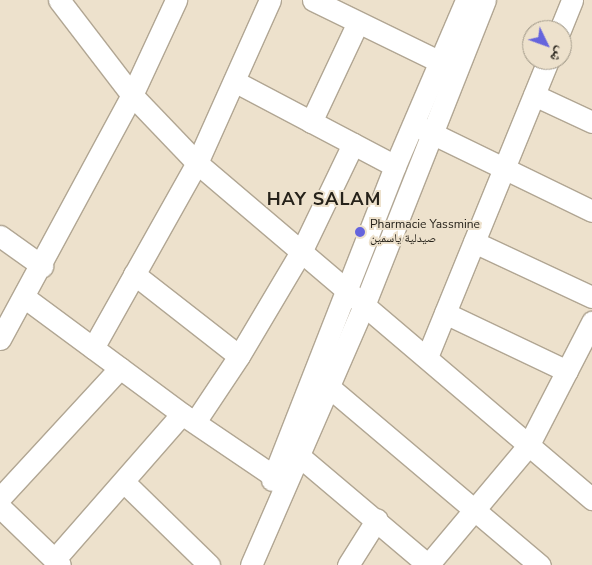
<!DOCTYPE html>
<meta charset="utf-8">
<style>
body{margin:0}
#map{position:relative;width:592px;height:565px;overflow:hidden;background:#ede1cc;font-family:"Nunito Sans","Noto Naskh Arabic",sans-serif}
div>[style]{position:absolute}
.roads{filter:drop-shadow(1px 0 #b1a693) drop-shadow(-1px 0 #b1a693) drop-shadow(0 1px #b1a693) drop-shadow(0 -1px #b1a693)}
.minor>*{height:21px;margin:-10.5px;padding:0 10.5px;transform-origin:10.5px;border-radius:10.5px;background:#fff}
.dots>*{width:14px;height:14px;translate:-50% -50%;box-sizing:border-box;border:2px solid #ede1cc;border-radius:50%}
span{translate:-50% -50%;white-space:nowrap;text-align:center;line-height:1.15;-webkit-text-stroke:4px #ede1cc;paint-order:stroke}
.poi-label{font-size:12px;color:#26221a}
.left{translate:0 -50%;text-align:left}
.district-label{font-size:18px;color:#26221a;font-weight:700;letter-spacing:1px}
.north{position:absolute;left:522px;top:20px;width:50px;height:50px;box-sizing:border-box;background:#ede1cc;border:1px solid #9d9585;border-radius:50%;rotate:132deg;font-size:14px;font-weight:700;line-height:20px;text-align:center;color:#26221a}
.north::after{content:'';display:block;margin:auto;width:18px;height:22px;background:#6564dd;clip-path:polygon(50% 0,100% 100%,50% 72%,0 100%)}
</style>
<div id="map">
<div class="roads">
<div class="minor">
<i style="left:59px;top:0;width:120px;rotate:52.5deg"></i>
<i style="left:132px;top:95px;width:94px;rotate:46.3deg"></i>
<i style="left:197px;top:163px;width:519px;rotate:40.39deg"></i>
<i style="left:313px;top:0;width:141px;rotate:26deg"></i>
<i style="left:560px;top:30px;width:32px;rotate:-68deg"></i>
<i style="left:234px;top:81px;width:182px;rotate:27.8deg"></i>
<i style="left:534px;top:95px;width:64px;rotate:25deg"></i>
<i style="left:311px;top:122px;width:110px;rotate:-64.8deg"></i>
<i style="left:419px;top:127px;width:192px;rotate:25.9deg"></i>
<i style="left:0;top:236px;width:52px;rotate:35.5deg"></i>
<i style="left:474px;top:242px;width:130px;rotate:25deg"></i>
<i style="left:134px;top:274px;width:133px;rotate:38deg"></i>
<i style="left:24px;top:297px;width:197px;rotate:36.5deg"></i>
<i style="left:445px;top:313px;width:135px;rotate:25.4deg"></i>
<i style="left:0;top:339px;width:277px;rotate:-61.6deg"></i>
<i style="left:132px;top:95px;width:105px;rotate:-65.1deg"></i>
<i style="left:93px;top:348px;width:212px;rotate:-60.7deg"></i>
<i style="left:197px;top:163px;width:179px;rotate:-65.9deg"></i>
<i style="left:427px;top:357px;width:321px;rotate:-67.8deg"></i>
<i style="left:329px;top:387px;width:276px;rotate:40.2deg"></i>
<i style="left:195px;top:422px;width:79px;rotate:-56.3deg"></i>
<i style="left:239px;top:356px;width:123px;rotate:-59.3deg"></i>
<i style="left:302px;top:250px;width:118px;rotate:-64.3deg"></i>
<i style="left:298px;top:455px;width:170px;rotate:40.2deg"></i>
<i style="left:428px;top:565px;width:155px;rotate:-50deg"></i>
<i style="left:528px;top:446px;width:140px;rotate:-62.7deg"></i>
<i style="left:272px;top:480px;width:337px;rotate:-68.6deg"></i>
<i style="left:395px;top:166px;width:181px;rotate:-66.8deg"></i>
<i style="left:124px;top:482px;width:119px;rotate:44.3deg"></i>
<i style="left:0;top:498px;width:177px;rotate:-47.3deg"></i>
<i style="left:0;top:507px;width:83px;rotate:44deg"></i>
<i style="left:54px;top:560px;width:194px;rotate:-48.8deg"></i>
<i style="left:182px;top:414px;width:123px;rotate:34.1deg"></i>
<i style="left:251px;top:565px;width:286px;rotate:-66.5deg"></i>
<i style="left:365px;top:303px;width:326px;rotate:-68.4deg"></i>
<i style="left:348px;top:565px;width:54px;rotate:-57.8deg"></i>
</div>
</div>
<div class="dots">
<i style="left:360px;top:232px;background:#6564dd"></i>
</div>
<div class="poi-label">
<span class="left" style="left:370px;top:232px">Pharmacie Yassmine<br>صيدلية ياسمين</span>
</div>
<div class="district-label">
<span style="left:324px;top:199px">HAY SALAM</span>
</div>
<div class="north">ش</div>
</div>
